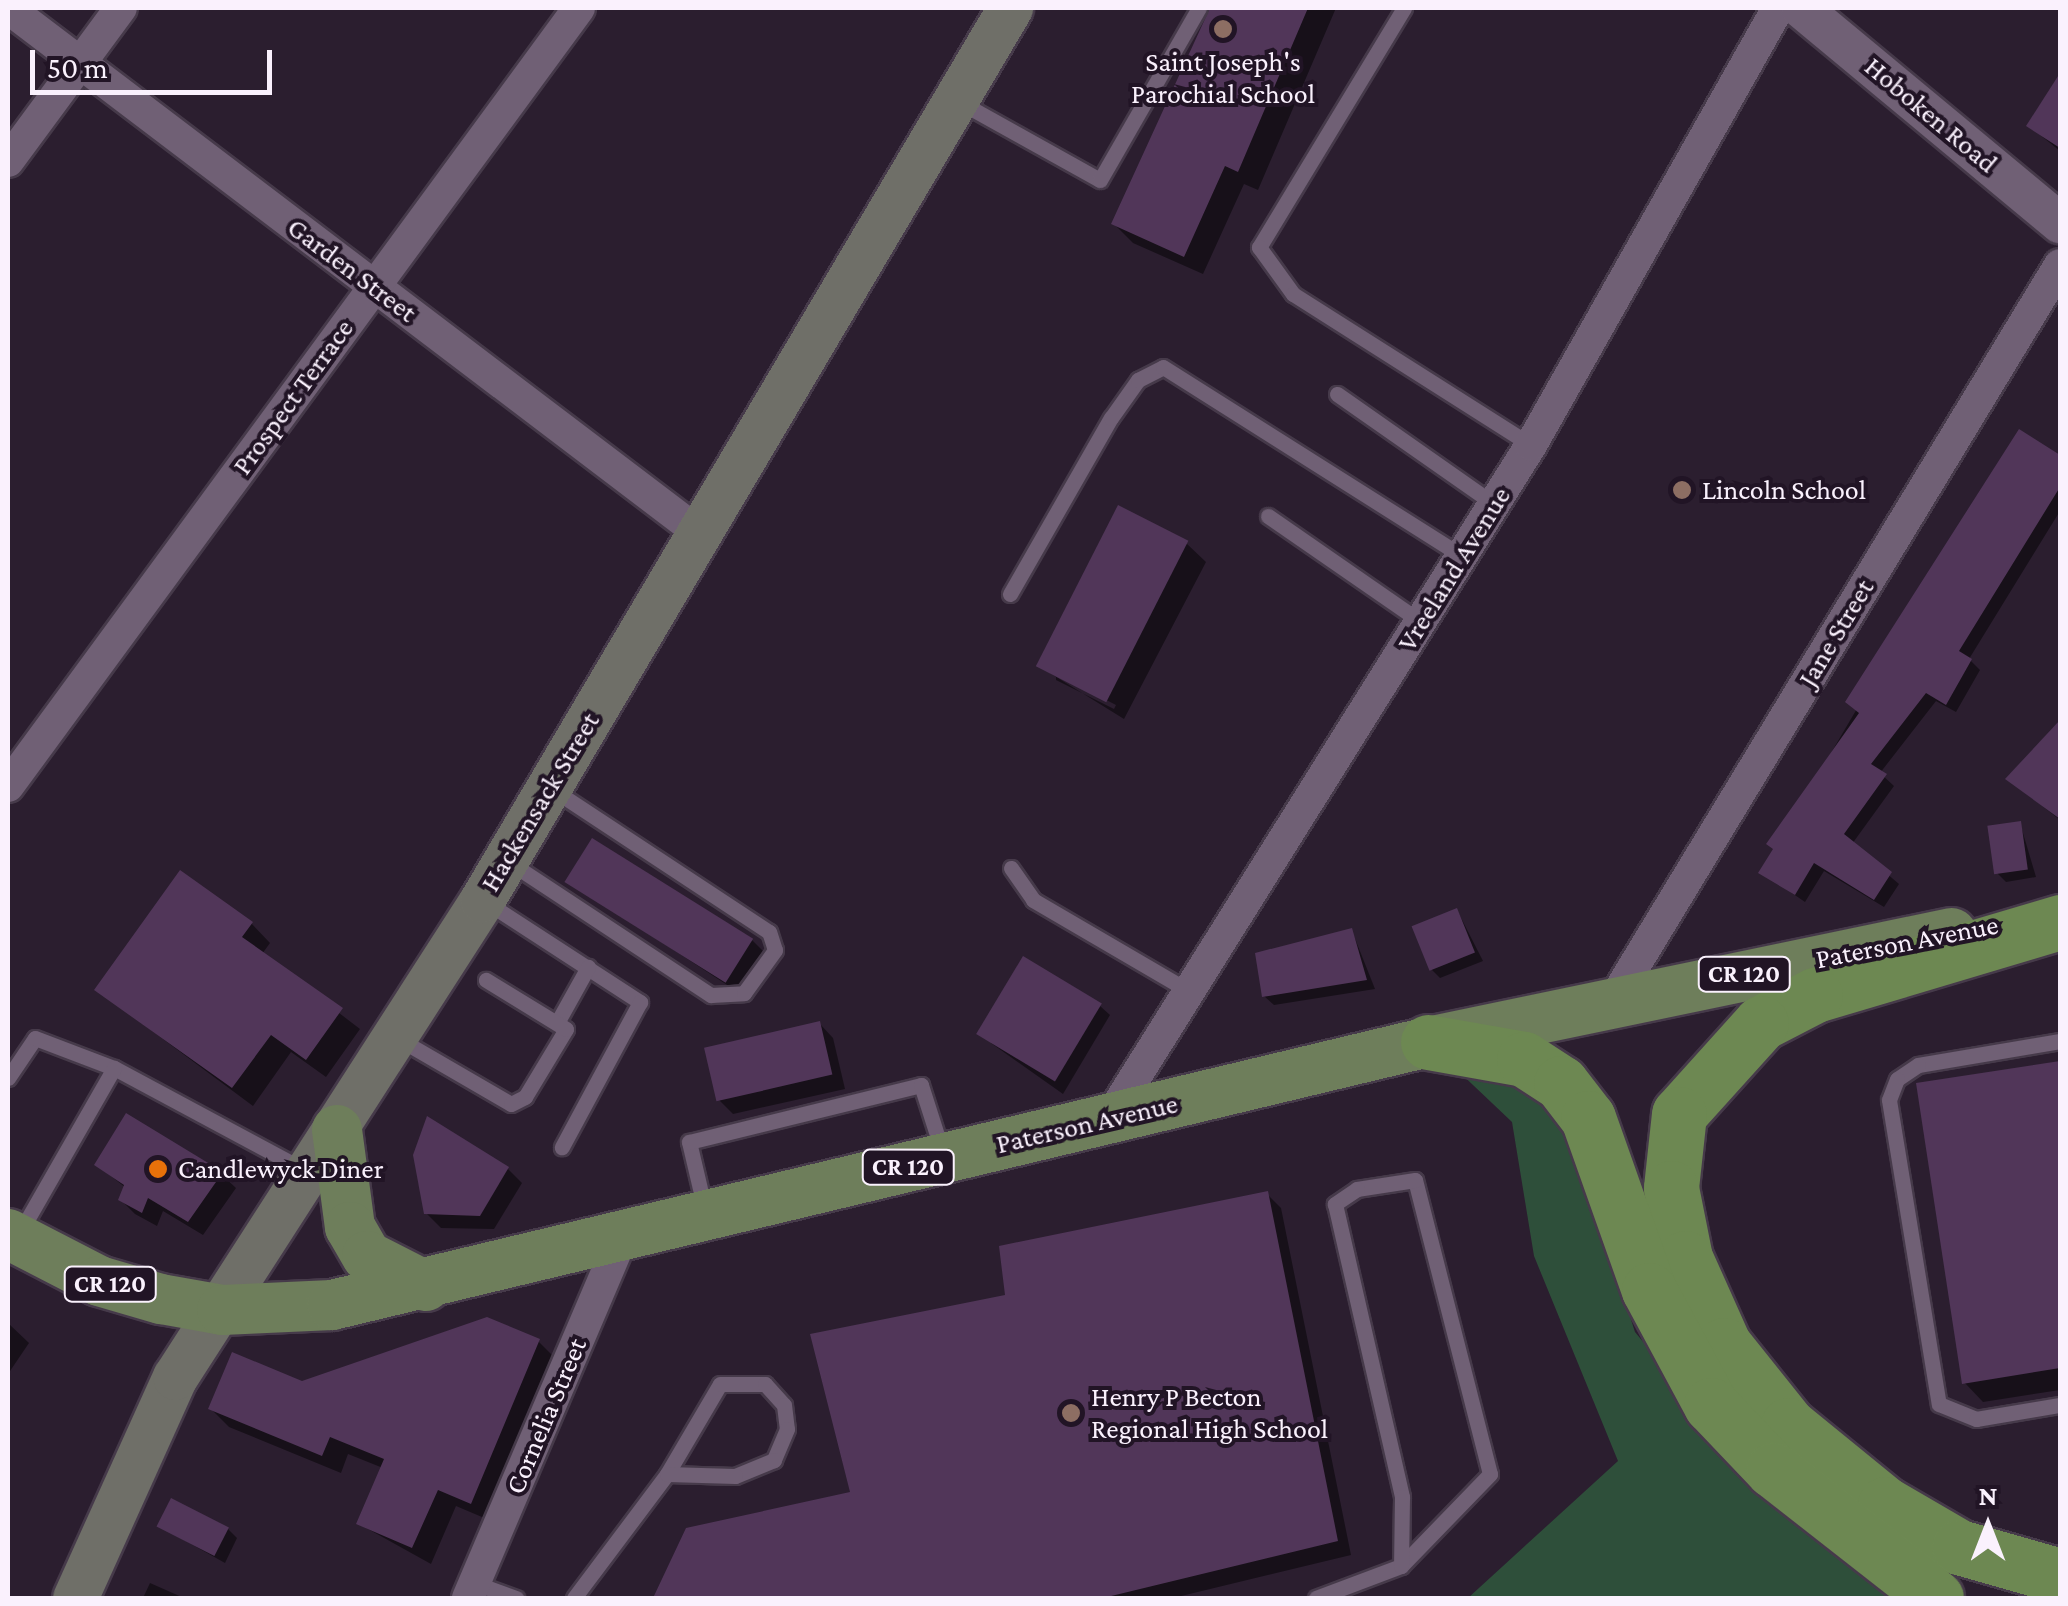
<!DOCTYPE html>
<style>
body{margin:0}
#map{position:relative;width:2068px;height:1606px;overflow:hidden;background:#2b1e2f;font-family:"Crimson Pro",serif}
div>[style]{position:absolute}
.green>*{inset:0;background:#2e4f3a}
.shadow>*{inset:0;background:#0007}
.building>*{inset:0;background:#513659;transform-origin:0 0}
.roads{filter:drop-shadow(2px 0 #463a4a) drop-shadow(-2px 0 #463a4a) drop-shadow(0 2px #463a4a) drop-shadow(0 -2px #463a4a)}
.service>*{height:15px;margin:-7.5px;padding:0 7.5px;transform-origin:7.5px;border-radius:7.5px;background:#706075}
.minor>*{height:32px;margin:-16px;padding:0 16px;transform-origin:16px;border-radius:16px;background:#706075}
.tertiary>*{height:40px;margin:-20px;padding:0 20px;transform-origin:20px;border-radius:20px;background:#706075}
.secondary>*{height:45px;margin:-22.5px;padding:0 22.5px;transform-origin:22.5px;border-radius:22.5px;background:#6f6f68}
.primary>*{height:50px;margin:-25px;padding:0 25px;transform-origin:25px;border-radius:25px;background:#6e7e5b}
.trunk>*{height:55px;margin:-27.5px;padding:0 27.5px;transform-origin:27.5px;border-radius:27.5px;background:#6d8852}
.dots>*{width:28px;height:28px;translate:-50% -50%;box-sizing:border-box;border:5px solid #211425;border-radius:50%}
span{translate:-50% -50%;white-space:nowrap;text-align:center;line-height:1.15;-webkit-text-stroke:8px #211425;paint-order:stroke}
.shield-label span{padding:2px 8px;background:#211425;border:2px solid;border-radius:8px;-webkit-text-stroke-width:0}
.shield-label{font-size:25px;color:#faf1fd;font-weight:700}
.poi-label{font-size:28px;color:#faf1fd}
.left{translate:0 -50%;text-align:left}
.street-label{font-size:28px;color:#faf1fd}
.frame{position:absolute;inset:0;border:10px solid #faf1fd;pointer-events:none}
.north{position:absolute;left:1938px;top:1476px;width:100px;height:100px;-webkit-text-stroke:8px #211425;paint-order:stroke;rotate:0deg;font-size:28px;font-weight:700;line-height:40px;text-align:center;color:#faf1fd}
.north::after{content:'';display:block;margin:auto;width:35px;height:45px;background:#faf1fd;clip-path:polygon(50% 0,100% 100%,50% 72%,0 100%)}
.scale{position:absolute;left:30px;top:50px;width:242px;height:45px;box-sizing:border-box;border:5px solid #faf1fd;border-top:0;padding-left:12px;font-size:30px;line-height:35px;white-space:nowrap;color:#faf1fd;-webkit-text-stroke:8px #211425;paint-order:stroke}
</style>
<div id="map">
<div class="green">
<i style="clip-path:polygon(1454px 1067px,1525px 1075px,1573px 1140px,1635px 1332px,1732px 1449px,1908px 1598px,1468px 1598px,1618px 1461px,1534px 1256px,1512px 1122px)"></i>
</div>
<div class="shadow">
<i style="clip-path:polygon(1211px 8px,1336px 8px,1258px 190px,1244px 184px,1203px 274px,1133px 243px,1114px 224px)"></i>
<i style="clip-path:polygon(2060px 77px,2060px 151px,2029px 126px)"></i>
<i style="clip-path:polygon(2019px 433px,2060px 458px,2060px 511px,1969px 659px,1980px 670px,1956px 712px,1936px 701px,1880px 773px,1894px 786px,1852px 844px,1899px 884px,1884px 907px,1824px 871px,1805px 902px,1761px 872px)"></i>
<i style="clip-path:polygon(evenodd,1186px 543px,1206px 562px,1124px 719px,1037px 665px,1186px 543px,1056px 674px,1116px 705px,1114px 709px,1056px 680px,1056px 674px)"></i>
<i style="clip-path:polygon(2060px 721px,2060px 820px,2008px 779px)"></i>
<i style="clip-path:polygon(2020px 823px,2036px 877px,2006px 882px,1997px 873px)"></i>
<i style="clip-path:polygon(568px 881px,752px 940px,766px 954px,741px 994px)"></i>
<i style="clip-path:polygon(1457px 910px,1483px 961px,1440px 978px,1431px 969px)"></i>
<i style="clip-path:polygon(251px 923px,270px 943px,262px 954px,360px 1029px,326px 1077px,291px 1052px,253px 1106px,97px 990px)"></i>
<i style="clip-path:polygon(1352px 931px,1375px 989px,1274px 1005px,1264px 996px)"></i>
<i style="clip-path:polygon(1100px 1006px,1110px 1015px,1063px 1094px,991px 1043px)"></i>
<i style="clip-path:polygon(819px 1023px,833px 1038px,845px 1089px,733px 1114px,719px 1100px)"></i>
<i style="clip-path:polygon(2060px 1064px,2060px 1390px,1983px 1402px,1964px 1382px,1919px 1085px)"></i>
<i style="clip-path:polygon(97px 1165px,221px 1174px,236px 1188px,203px 1235px,163px 1211px,157px 1226px,135px 1214px,121px 1200px,126px 1188px)"></i>
<i style="clip-path:polygon(508px 1169px,522px 1183px,494px 1229px,441px 1228px,426px 1213px)"></i>
<i style="clip-path:polygon(1267px 1194px,1281px 1208px,1351px 1555px,1173px 1598px,655px 1598px,687px 1531px,853px 1494px,1008px 1297px)"></i>
<i style="clip-path:polygon(8px 1323px,29px 1343px,8px 1374px)"></i>
<i style="clip-path:polygon(538px 1341px,556px 1359px,489px 1520px,456px 1506px,431px 1564px,359px 1524px,383px 1468px,348px 1454px,341px 1473px,229px 1427px,211px 1409px)"></i>
<i style="clip-path:polygon(159px 1526px,228px 1529px,237px 1538px,225px 1563px)"></i>
<i style="clip-path:polygon(150px 1583px,184px 1598px,143px 1598px)"></i>
</div>
<div class="building">
<i style="clip-path:polygon(1210px 8px,1308px 8px,1238px 172px,1225px 166px,1184px 257px,1111px 224px)"></i>
<i style="clip-path:polygon(2060px 73px,2060px 148px,2026px 126px)"></i>
<i style="clip-path:polygon(2019px 429px,2060px 455px,2060px 487px,1959px 651px,1972px 659px,1946px 705px,1926px 693px,1871px 764px,1887px 774px,1844px 834px,1892px 872px,1874px 900px,1814px 863px,1795px 895px,1758px 873px,1773px 849px,1766px 844px,1859px 713px,1845px 702px)"></i>
<i style="left:1118px;top:505px;width:79px;height:181px;rotate:27deg"></i>
<i style="clip-path:polygon(2060px 720px,2060px 819px,2005px 779px)"></i>
<i style="left:2021px;top:821px;width:49px;height:34px;rotate:82deg"></i>
<i style="left:592px;top:838px;width:190px;height:52px;rotate:32deg"></i>
<i style="clip-path:polygon(180px 870px,253px 922px,242px 937px,343px 1008px,306px 1060px,271px 1035px,232px 1088px,94px 990px)"></i>
<i style="left:1457px;top:908px;width:48px;height:49px;rotate:68deg"></i>
<i style="clip-path:polygon(1352px 928px,1367px 980px,1262px 997px,1255px 953px)"></i>
<i style="left:1023px;top:956px;width:92px;height:91px;rotate:31deg"></i>
<i style="left:820px;top:1021px;width:55px;height:119px;rotate:77deg"></i>
<i style="clip-path:polygon(2060px 1061px,2060px 1368px,1962px 1384px,1916px 1083px)"></i>
<i style="clip-path:polygon(126px 1113px,223px 1172px,188px 1222px,148px 1198px,142px 1213px,118px 1200px,124px 1185px,94px 1165px)"></i>
<i style="clip-path:polygon(427px 1116px,509px 1167px,480px 1216px,424px 1214px,413px 1155px)"></i>
<i style="clip-path:polygon(1268px 1191px,1338px 1541px,1103px 1598px,653px 1598px,686px 1528px,850px 1492px,810px 1334px,1005px 1295px,999px 1246px)"></i>
<i style="clip-path:polygon(487px 1317px,540px 1339px,471px 1504px,438px 1490px,412px 1548px,356px 1524px,384px 1459px,330px 1437px,322px 1456px,208px 1409px,232px 1352px,302px 1381px)"></i>
<i style="left:171px;top:1498px;width:65px;height:32px;rotate:27deg"></i>
</div>
<div class="roads">
<div class="service">
<i style="left:1404px;top:8px;width:280px;rotate:121.2deg"></i>
<i style="left:1259px;top:247px;width:58px;rotate:54.1deg"></i>
<i style="left:1293px;top:294px;width:282px;rotate:32.4deg"></i>
<i style="left:958px;top:101px;width:162px;rotate:29.1deg"></i>
<i style="left:1100px;top:180px;width:198px;rotate:-60.1deg"></i>
<i style="left:1337px;top:394px;width:192px;rotate:35deg"></i>
<i style="left:1268px;top:516px;width:186px;rotate:34.7deg"></i>
<i style="left:1010px;top:594px;width:203px;rotate:-60.2deg"></i>
<i style="left:1111px;top:418px;width:47px;rotate:-54.6deg"></i>
<i style="left:1138px;top:380px;width:28px;rotate:-27deg"></i>
<i style="left:1163px;top:367px;width:354px;rotate:32.3deg"></i>
<i style="left:509px;top:862px;width:242px;rotate:33.4deg"></i>
<i style="left:711px;top:995px;width:33px;rotate:-3deg"></i>
<i style="left:744px;top:993px;width:53px;rotate:-54.2deg"></i>
<i style="left:775px;top:950px;width:19px;rotate:-108deg"></i>
<i style="left:769px;top:932px;width:258px;rotate:-146.6deg"></i>
<i style="left:1011px;top:868px;width:39px;rotate:55deg"></i>
<i style="left:1033px;top:900px;width:184px;rotate:30.3deg"></i>
<i style="left:486px;top:902px;width:184px;rotate:33deg"></i>
<i style="left:640px;top:1002px;width:165px;rotate:118.3deg"></i>
<i style="left:558px;top:1021px;width:62px;rotate:-60.9deg"></i>
<i style="left:399px;top:1039px;width:129px;rotate:30.1deg"></i>
<i style="left:511px;top:1104px;width:16px;rotate:-27deg"></i>
<i style="left:525px;top:1097px;width:79px;rotate:-58.9deg"></i>
<i style="left:566px;top:1029px;width:94px;rotate:-148.5deg"></i>
<i style="left:2060px;top:1041px;width:144px;rotate:170.4deg"></i>
<i style="left:1918px;top:1065px;width:25px;rotate:146deg"></i>
<i style="left:1897px;top:1079px;width:22px;rotate:111deg"></i>
<i style="left:1889px;top:1100px;width:308px;rotate:80.7deg"></i>
<i style="left:1939px;top:1404px;width:40px;rotate:22deg"></i>
<i style="left:1976px;top:1419px;width:85px;rotate:-9.5deg"></i>
<i style="left:114px;top:1068px;width:216px;rotate:28.2deg"></i>
<i style="left:8px;top:1078px;width:48px;rotate:-56deg"></i>
<i style="left:35px;top:1038px;width:85px;rotate:20.8deg"></i>
<i style="left:114px;top:1068px;width:189px;rotate:119.8deg"></i>
<i style="left:705px;top:1210px;width:70px;rotate:-103.2deg"></i>
<i style="left:689px;top:1142px;width:239px;rotate:-13.8deg"></i>
<i style="left:921px;top:1085px;width:72px;rotate:72.3deg"></i>
<i style="left:475px;top:1583px;width:44px;rotate:20.1deg"></i>
<i style="left:574px;top:1598px;width:155px;rotate:-53.1deg"></i>
<i style="left:667px;top:1474px;width:104px;rotate:-59.5deg"></i>
<i style="left:720px;top:1384px;width:45px"></i>
<i style="left:765px;top:1384px;width:28px;rotate:48deg"></i>
<i style="left:784px;top:1405px;width:24px;rotate:83deg"></i>
<i style="left:787px;top:1429px;width:34px;rotate:113deg"></i>
<i style="left:774px;top:1460px;width:42px;rotate:157.7deg"></i>
<i style="left:735px;top:1476px;width:68px;rotate:-178.3deg"></i>
<i style="left:1316px;top:1598px;width:91px;rotate:-20.6deg"></i>
<i style="left:1401px;top:1566px;width:128px;rotate:-45.9deg"></i>
<i style="left:1490px;top:1474px;width:303px;rotate:-104.3deg"></i>
<i style="left:1415px;top:1180px;width:59px;rotate:171.2deg"></i>
<i style="left:1357px;top:1189px;width:27px;rotate:146deg"></i>
<i style="left:1335px;top:1204px;width:301px;rotate:77.1deg"></i>
<i style="left:1402px;top:1497px;width:69px;rotate:90.8deg"></i>
</div>
<div class="minor">
<i style="left:8px;top:8px;width:866px;rotate:37.21deg"></i>
<i style="left:8px;top:161px;width:190px;rotate:-53.6deg"></i>
<i style="left:8px;top:786px;width:965px;rotate:-53.72deg"></i>
<i style="left:1613px;top:1001px;width:861px;rotate:-58.73deg"></i>
<i style="left:1109px;top:1119px;width:795px;rotate:-57.95deg"></i>
<i style="left:1531px;top:445px;width:502px;rotate:-60.52deg"></i>
<i style="left:468px;top:1598px;width:396px;rotate:-66.9deg"></i>
</div>
<div class="tertiary">
<i style="left:1801px;top:8px;width:337px;rotate:39.7deg"></i>
</div>
<div class="secondary">
<i style="left:75px;top:1598px;width:243px;rotate:-65.7deg"></i>
<i style="left:175px;top:1377px;width:567px;rotate:-57.23deg"></i>
<i style="left:482px;top:900px;width:1037px;rotate:-59.38deg"></i>
</div>
<div class="primary">
<i style="left:337px;top:1130px;width:98px;rotate:82.4deg"></i>
<i style="left:350px;top:1227px;width:34px;rotate:60deg"></i>
<i style="left:367px;top:1256px;width:66px;rotate:27deg"></i>
<i style="left:8px;top:1234px;width:102px;rotate:27.3deg"></i>
<i style="left:99px;top:1281px;width:65px;rotate:16.2deg"></i>
<i style="left:161px;top:1299px;width:62px;rotate:10.2deg"></i>
<i style="left:222px;top:1310px;width:110px;rotate:-2.6deg"></i>
<i style="left:332px;top:1305px;width:1127px;rotate:-13.49deg"></i>
<i style="left:1428px;top:1042px;width:535px;rotate:-11.75deg"></i>
</div>
<div class="trunk">
<i style="left:2060px;top:922px;width:256px;rotate:163.4deg"></i>
<i style="left:1815px;top:995px;width:61px;rotate:152.6deg"></i>
<i style="left:1761px;top:1023px;width:122px;rotate:132deg"></i>
<i style="left:1679px;top:1114px;width:74px;rotate:96.2deg"></i>
<i style="left:1671px;top:1188px;width:71px;rotate:78.7deg"></i>
<i style="left:1685px;top:1258px;width:95px;rotate:65.9deg"></i>
<i style="left:1724px;top:1345px;width:102px;rotate:51.3deg"></i>
<i style="left:1788px;top:1425px;width:125px;rotate:39.2deg"></i>
<i style="left:1885px;top:1504px;width:86px;rotate:30.2deg"></i>
<i style="left:1959px;top:1547px;width:105px;rotate:16deg"></i>
<i style="left:1428px;top:1042px;width:97px;rotate:10deg"></i>
<i style="left:1524px;top:1059px;width:44px;rotate:33deg"></i>
<i style="left:1561px;top:1083px;width:44px;rotate:52.4deg"></i>
<i style="left:1588px;top:1118px;width:182px;rotate:70.5deg"></i>
<i style="left:1649px;top:1290px;width:131px;rotate:61.7deg"></i>
<i style="left:1711px;top:1405px;width:90px;rotate:46.4deg"></i>
<i style="left:1773px;top:1470px;width:207px;rotate:38.1deg"></i>
</div>
</div>
<div class="dots">
<i style="left:1223px;top:29px;background:#8d6e63"></i>
<i style="left:1682px;top:490px;background:#8d6e63"></i>
<i style="left:158px;top:1169px;background:#e8710a"></i>
<i style="left:1071px;top:1413px;background:#8d6e63"></i>
</div>
<div class="shield-label">
<span style="left:1744px;top:974px">CR 120</span>
<span style="left:908px;top:1167px">CR 120</span>
<span style="left:110px;top:1284px">CR 120</span>
</div>
<div class="poi-label">
<span style="left:1223px;top:78px">Saint Joseph's<br>Parochial School</span>
<span class="left" style="left:1702px;top:490px">Lincoln School</span>
<span class="left" style="left:178px;top:1169px">Candlewyck Diner</span>
<span class="left" style="left:1091px;top:1413px">Henry P Becton<br>Regional High School</span>
</div>
<div class="street-label">
<span style="left:1931px;top:115px;rotate:40deg">Hoboken Road</span>
<span style="left:352px;top:270px;rotate:37deg">Garden Street</span>
<span style="left:293px;top:397px;rotate:-54deg">Prospect Terrace</span>
<span style="left:1454px;top:569px;rotate:-58deg">Vreeland Avenue</span>
<span style="left:1836px;top:633px;rotate:-59deg">Jane Street</span>
<span style="left:540px;top:802px;rotate:-59deg">Hackensack Street</span>
<span style="left:1907px;top:942px;rotate:-11deg">Paterson Avenue</span>
<span style="left:1087px;top:1124px;rotate:-13deg">Paterson Avenue</span>
<span style="left:546px;top:1416px;rotate:-67deg">Cornelia Street</span>
</div>
<div class="frame"></div>
<div class="north">N</div>
<div class="scale">50 m</div>
</div>
